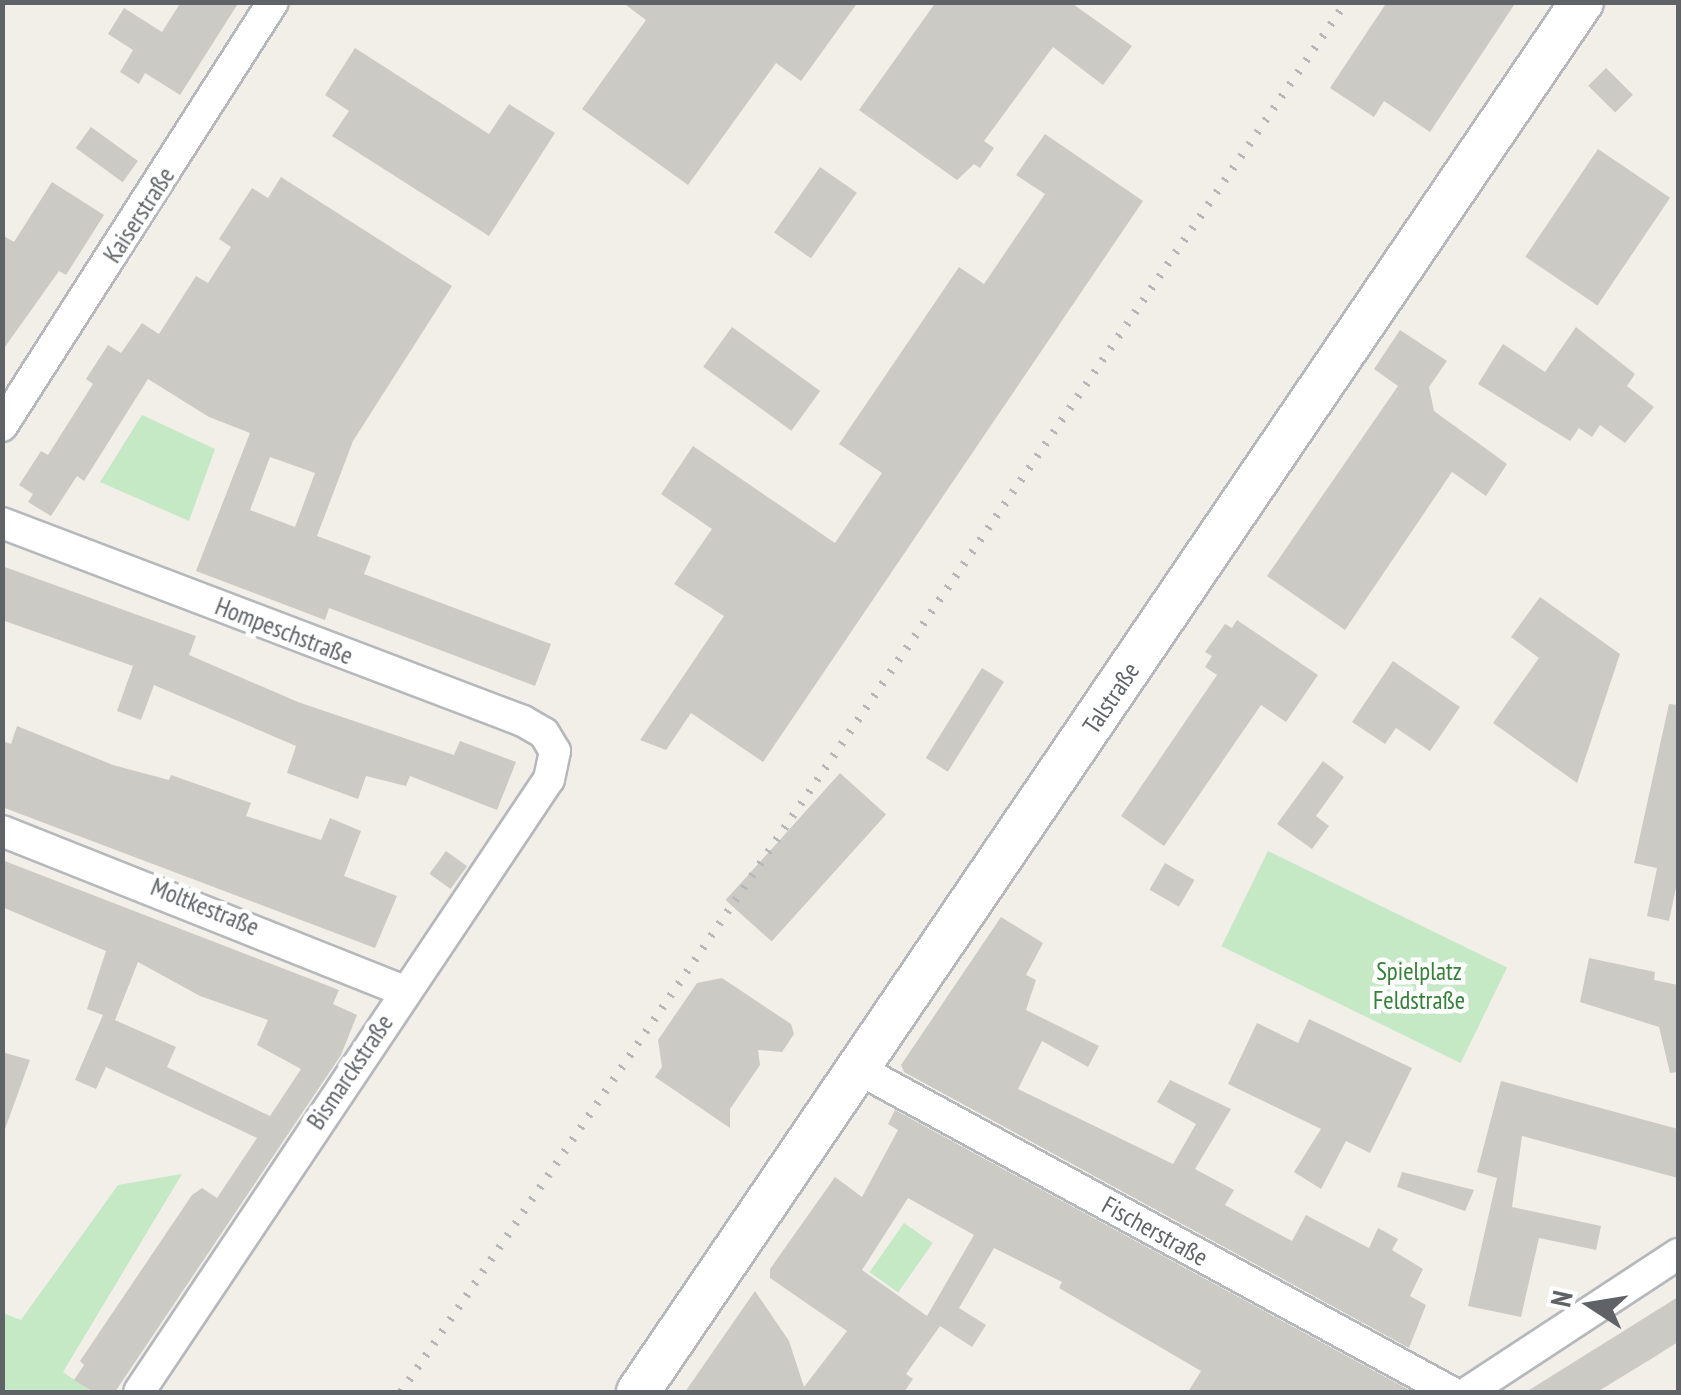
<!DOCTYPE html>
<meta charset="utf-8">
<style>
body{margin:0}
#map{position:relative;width:1681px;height:1395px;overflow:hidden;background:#f1efe8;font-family:"PT Sans Narrow",sans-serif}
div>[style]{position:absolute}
.green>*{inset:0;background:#c5e8c5;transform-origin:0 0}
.building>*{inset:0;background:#cccac5;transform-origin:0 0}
.roads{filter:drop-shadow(2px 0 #b5b8bc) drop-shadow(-2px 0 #b5b8bc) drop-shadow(0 2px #b5b8bc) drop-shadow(0 -2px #b5b8bc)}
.minor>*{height:30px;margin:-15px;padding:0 15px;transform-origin:15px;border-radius:15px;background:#fff}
.secondary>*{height:42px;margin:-21px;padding:0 21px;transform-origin:21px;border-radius:21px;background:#fff}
.rail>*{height:8px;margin-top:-4px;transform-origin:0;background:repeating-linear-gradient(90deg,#b6b7b8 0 2.5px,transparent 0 14.5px)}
span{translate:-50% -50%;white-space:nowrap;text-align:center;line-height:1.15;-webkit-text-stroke:9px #fff;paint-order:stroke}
.street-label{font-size:25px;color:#5f6368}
.park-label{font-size:25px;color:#348238}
.frame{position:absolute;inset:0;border:5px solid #5f6368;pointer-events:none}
.north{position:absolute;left:1541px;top:1255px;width:100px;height:100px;-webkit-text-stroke:8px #fff;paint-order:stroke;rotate:282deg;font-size:28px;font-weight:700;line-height:40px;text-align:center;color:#5f6368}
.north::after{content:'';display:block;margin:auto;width:35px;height:45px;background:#5f6368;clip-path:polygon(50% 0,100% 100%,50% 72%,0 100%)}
</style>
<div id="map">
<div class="green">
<i style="clip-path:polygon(142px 415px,215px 449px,189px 521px,100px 482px)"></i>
<i style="left:1268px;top:851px;width:266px;height:106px;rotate:26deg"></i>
<i style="clip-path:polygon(182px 1174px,63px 1372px,92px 1392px,3px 1392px,3px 1313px,21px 1320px,118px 1185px)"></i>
<i style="left:904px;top:1223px;width:35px;height:60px;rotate:35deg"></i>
</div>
<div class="building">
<i style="clip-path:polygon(181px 2px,239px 2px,180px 95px,145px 73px,139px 84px,120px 72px,133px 50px,108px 34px,124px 8px,162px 32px)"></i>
<i style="clip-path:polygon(622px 2px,858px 2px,801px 81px,776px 63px,688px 185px,582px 109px,646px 20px)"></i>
<i style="clip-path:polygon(936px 2px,1070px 2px,1132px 46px,1103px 85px,1053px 47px,984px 141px,994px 148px,980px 168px,974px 164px,957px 180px,859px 110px)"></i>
<i style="clip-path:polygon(1387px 2px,1516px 2px,1430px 132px,1384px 101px,1374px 117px,1330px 88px)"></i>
<i style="clip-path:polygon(355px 48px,489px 134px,509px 104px,555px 133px,489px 236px,332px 136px,349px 111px,325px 95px)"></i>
<i style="left:1606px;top:68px;width:38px;height:25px;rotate:45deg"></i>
<i style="left:91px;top:127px;width:58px;height:26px;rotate:36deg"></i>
<i style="clip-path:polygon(1045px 134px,1143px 201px,763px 762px,691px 713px,666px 750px,640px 740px,724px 616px,674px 584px,712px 529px,661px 494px,693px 446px,835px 543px,882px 473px,839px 444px,959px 267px,984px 284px,1045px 194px,1016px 175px)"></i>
<i style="left:1598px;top:149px;width:87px;height:130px;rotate:34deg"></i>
<i style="left:820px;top:167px;width:45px;height:80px;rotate:35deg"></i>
<i style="clip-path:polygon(evenodd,281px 177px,452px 286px,353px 441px,317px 536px,371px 556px,364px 574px,551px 644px,535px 686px,329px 608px,325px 620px,196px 571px,250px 433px,209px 417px,148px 379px,84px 481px,77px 476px,51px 516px,28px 502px,33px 494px,19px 485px,41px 451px,48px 455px,93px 384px,86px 379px,108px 345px,121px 353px,142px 323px,159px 334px,196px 276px,208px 283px,231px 247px,219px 239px,252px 188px,268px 198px,281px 177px,270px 457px,315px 473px,295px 527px,250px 510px,270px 457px)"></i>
<i style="clip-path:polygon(52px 182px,104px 215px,66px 275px,59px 271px,2px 351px,2px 235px,14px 242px)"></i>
<i style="left:732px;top:327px;width:109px;height:49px;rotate:36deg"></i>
<i style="clip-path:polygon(1576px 327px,1635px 374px,1627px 386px,1654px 407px,1625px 443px,1600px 425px,1592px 437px,1579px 428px,1570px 441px,1478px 384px,1503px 344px,1545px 372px)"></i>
<i style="clip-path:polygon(1400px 330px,1447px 361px,1429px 387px,1434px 411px,1507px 464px,1486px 496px,1452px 472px,1345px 630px,1267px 576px,1398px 386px,1374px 369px)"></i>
<i style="clip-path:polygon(2px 566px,196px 636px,189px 655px,298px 702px,454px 755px,460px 741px,516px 762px,497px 810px,410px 776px,406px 786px,366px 776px,358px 799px,287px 773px,296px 746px,154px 685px,141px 720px,117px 711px,133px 666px,2px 620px)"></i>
<i style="clip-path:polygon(1540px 597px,1620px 654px,1577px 783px,1493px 723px,1539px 658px,1511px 637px)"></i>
<i style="clip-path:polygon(1237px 620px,1318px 675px,1286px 722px,1261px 705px,1164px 846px,1121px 816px,1217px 675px,1205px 667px,1212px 656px,1205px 652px,1225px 624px,1232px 628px)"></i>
<i style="clip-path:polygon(1393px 661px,1460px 707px,1430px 751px,1396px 728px,1385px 744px,1352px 722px)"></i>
<i style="left:982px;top:668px;width:26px;height:106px;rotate:32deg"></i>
<i style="clip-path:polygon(1669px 704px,1678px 705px,1678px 878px,1669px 921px,1647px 916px,1657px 868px,1634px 863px)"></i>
<i style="clip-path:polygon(17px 726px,113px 765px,169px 780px,171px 775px,251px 803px,246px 816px,321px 840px,330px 818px,361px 831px,344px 876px,397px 896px,375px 948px,2px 807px,2px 741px,11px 744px)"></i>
<i style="clip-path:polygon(1323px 761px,1344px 777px,1316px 816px,1329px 826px,1312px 849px,1277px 824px)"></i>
<i style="left:840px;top:773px;width:62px;height:171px;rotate:42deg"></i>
<i style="left:446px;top:851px;width:26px;height:28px;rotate:36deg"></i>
<i style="clip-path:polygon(evenodd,2px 860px,339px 990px,333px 1004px,357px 1015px,341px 1055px,115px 1392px,93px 1392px,74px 1380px,84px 1365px,80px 1361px,192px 1195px,202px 1188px,217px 1198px,257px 1138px,106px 1067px,96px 1089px,75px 1080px,103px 1015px,87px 1009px,106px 951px,2px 907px,2px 860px,138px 962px,200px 996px,268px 1020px,257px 1045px,301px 1069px,270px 1116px,167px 1067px,176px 1047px,108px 1017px,115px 1020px,138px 962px)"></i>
<i style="left:1165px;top:863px;width:34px;height:31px;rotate:30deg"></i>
<i style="clip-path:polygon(1001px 917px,1043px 943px,1026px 975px,1036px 980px,1026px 1010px,1099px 1046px,1088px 1067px,1042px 1041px,1018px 1089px,1173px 1164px,1196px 1124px,1157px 1102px,1170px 1080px,1231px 1109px,1195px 1169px,1234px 1190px,1225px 1205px,1292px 1241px,1306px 1215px,1369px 1248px,1378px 1228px,1398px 1239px,1392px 1250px,1423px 1269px,1410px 1296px,1426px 1305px,1409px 1348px,904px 1072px,901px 1065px)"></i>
<i style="clip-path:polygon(1589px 958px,1655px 972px,1654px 980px,1678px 985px,1678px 1072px,1670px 1073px,1659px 1027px,1580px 1002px)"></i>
<i style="clip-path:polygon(722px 978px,791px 1024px,794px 1034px,782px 1052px,758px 1050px,760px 1065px,730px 1109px,730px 1128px,655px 1077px,662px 1067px,658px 1040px,697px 983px)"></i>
<i style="clip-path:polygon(1309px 1019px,1412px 1068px,1370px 1153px,1346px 1141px,1321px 1189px,1294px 1172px,1321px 1129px,1228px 1084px,1257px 1023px,1298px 1043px)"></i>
<i style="clip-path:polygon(2px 1052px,30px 1060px,5px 1129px,2px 1128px)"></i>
<i style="clip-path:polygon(1501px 1081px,1678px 1129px,1678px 1178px,1522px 1136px,1512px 1207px,1601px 1226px,1596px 1250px,1539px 1238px,1521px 1317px,1468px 1306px,1497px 1178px,1477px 1172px)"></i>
<i style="clip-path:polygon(evenodd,895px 1110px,1413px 1392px,1188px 1392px,1201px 1371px,1059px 1288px,1062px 1282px,994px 1248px,959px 1308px,986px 1325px,972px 1347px,940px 1326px,906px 1374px,913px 1379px,904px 1392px,685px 1392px,755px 1291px,789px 1341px,804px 1387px,847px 1331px,770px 1278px,770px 1269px,835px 1177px,862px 1197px,898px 1130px,888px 1124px,895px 1110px,908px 1198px,974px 1235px,927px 1316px,862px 1270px,908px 1198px)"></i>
<i style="clip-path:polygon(1402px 1172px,1474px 1190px,1465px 1211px,1397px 1187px)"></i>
<i style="clip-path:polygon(1678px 1297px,1678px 1342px,1651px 1359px,1597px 1392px,1526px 1392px)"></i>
</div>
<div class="roads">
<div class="minor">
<i style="left:2px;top:426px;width:503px;rotate:-57.42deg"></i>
<i style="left:2px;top:523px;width:557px;rotate:20.81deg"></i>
<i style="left:523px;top:721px;width:24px;rotate:30deg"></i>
<i style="left:544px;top:733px;width:21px;rotate:59deg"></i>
<i style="left:555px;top:751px;width:29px;rotate:102deg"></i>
<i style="left:549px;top:779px;width:737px;rotate:123.78deg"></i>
<i style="left:2px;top:831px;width:434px;rotate:21.7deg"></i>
<i style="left:860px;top:1070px;width:673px;rotate:28.58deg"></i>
<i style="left:1468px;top:1392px;width:251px;rotate:-33.3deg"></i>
</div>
<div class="secondary">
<i style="left:638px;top:1392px;width:1680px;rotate:-55.82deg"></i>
</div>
</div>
<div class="rail">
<i style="left:401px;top:1392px;width:1681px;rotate:-55.79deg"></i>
</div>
<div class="street-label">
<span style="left:139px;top:215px;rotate:-57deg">Kaiserstraße</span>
<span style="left:284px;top:631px;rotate:21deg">Hompeschstraße</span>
<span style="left:1111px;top:698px;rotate:-56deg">Talstraße</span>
<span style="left:205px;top:907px;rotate:22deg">Moltkestraße</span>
<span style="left:350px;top:1072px;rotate:-56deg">Bismarckstraße</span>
<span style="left:1155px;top:1231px;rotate:29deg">Fischerstraße</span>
</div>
<div class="park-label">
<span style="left:1419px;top:986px">Spielplatz<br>Feldstraße</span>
</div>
<div class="frame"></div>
<div class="north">N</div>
</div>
